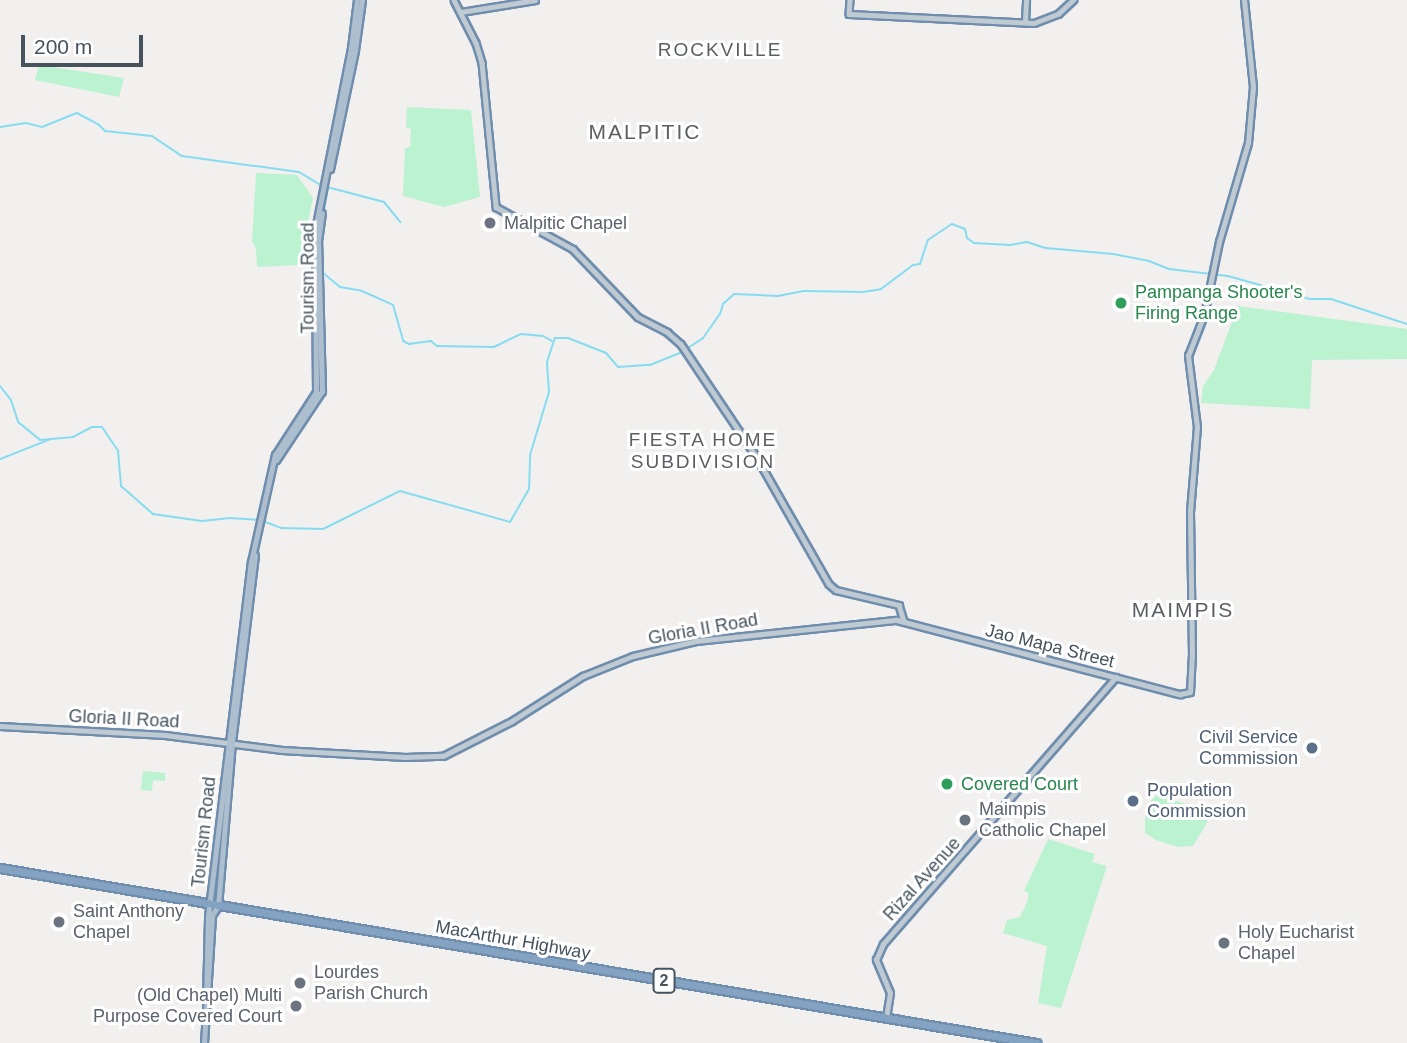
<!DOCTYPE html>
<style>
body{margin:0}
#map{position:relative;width:1407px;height:1043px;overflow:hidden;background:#f2efef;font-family:Arial,sans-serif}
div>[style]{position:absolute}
.green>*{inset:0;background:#bbf2cf}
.stream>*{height:2px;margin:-1px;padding:0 1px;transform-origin:1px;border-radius:1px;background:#85dcf1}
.roads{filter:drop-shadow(2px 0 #6f8dad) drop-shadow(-2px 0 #6f8dad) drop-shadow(0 2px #6f8dad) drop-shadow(0 -2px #6f8dad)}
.minor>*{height:4.5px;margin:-2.25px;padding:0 2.25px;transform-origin:2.25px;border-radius:2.25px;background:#bfcad2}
.major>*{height:5px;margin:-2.5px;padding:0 2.5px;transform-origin:2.5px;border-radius:2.5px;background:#adbfcf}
.highway>*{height:7px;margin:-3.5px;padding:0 3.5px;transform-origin:3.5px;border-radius:3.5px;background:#84a2c1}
.dots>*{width:19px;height:19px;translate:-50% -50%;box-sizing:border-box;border:4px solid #fff;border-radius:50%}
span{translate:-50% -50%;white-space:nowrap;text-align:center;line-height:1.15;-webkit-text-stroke:6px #fff;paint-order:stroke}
.shield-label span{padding:2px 5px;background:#fff;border:2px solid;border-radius:5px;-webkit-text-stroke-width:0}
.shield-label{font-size:16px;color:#46535e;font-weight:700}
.worship-label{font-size:18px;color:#5b616d}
.left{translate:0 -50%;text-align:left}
.right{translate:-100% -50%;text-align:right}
.street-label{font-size:18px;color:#46535e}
.leisure-label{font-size:18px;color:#27864d}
.service-label{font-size:18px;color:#4e5e75}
.neighbourhood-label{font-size:19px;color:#5b5f64;letter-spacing:2px}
.quarter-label{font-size:21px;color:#5b5f64;letter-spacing:2px}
.scale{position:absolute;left:21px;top:35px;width:122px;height:32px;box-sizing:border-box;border:4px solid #46535e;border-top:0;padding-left:9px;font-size:21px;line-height:24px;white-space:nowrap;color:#46535e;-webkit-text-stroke:5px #fff;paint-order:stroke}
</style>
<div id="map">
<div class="green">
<i style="clip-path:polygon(39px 65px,124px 78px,119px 97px,35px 80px)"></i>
<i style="clip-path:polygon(407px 107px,471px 110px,480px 197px,444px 207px,403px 196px,405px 148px,410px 147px,411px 129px,406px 128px)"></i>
<i style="clip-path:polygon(256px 173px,297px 175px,313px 198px,299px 265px,257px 267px,256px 249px,252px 241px)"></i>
<i style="clip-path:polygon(1238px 306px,1407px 329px,1407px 359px,1312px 360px,1310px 409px,1201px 403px,1203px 386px,1214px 370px)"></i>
<i style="clip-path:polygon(143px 771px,165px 773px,165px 781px,153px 780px,152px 791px,141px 790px)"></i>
<i style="clip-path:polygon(1157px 795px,1209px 811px,1209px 819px,1193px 846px,1178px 847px,1156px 840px,1145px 833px,1145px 818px,1152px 799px)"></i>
<i style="clip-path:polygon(1048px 839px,1095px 854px,1092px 862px,1107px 866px,1061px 1008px,1038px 1003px,1047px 946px,1003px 933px,1007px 920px,1020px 917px,1028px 900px,1028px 893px,1024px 891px)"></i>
</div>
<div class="stream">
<i style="left:0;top:127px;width:26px;rotate:-9deg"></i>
<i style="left:26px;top:123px;width:16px;rotate:14deg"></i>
<i style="left:42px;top:127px;width:38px;rotate:-22deg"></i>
<i style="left:77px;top:113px;width:24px;rotate:28deg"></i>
<i style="left:98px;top:124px;width:10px;rotate:45deg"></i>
<i style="left:105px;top:131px;width:47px;rotate:6.1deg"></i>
<i style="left:152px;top:136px;width:36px;rotate:34deg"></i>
<i style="left:182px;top:156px;width:118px;rotate:7.8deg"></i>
<i style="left:299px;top:172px;width:27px;rotate:31deg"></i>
<i style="left:327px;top:187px;width:59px;rotate:14.7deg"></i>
<i style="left:384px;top:202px;width:26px;rotate:51deg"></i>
<i style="left:324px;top:211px;width:22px;rotate:-80deg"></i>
<i style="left:321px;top:267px;width:37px;rotate:-88deg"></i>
<i style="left:322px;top:272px;width:23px;rotate:40deg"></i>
<i style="left:340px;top:287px;width:22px;rotate:10deg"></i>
<i style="left:362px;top:291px;width:34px;rotate:24deg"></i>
<i style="left:393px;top:305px;width:37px;rotate:74deg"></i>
<i style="left:403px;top:341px;width:7px;rotate:27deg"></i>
<i style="left:409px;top:344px;width:22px;rotate:-8deg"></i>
<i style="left:431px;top:341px;width:8px;rotate:40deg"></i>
<i style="left:437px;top:346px;width:57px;rotate:1deg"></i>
<i style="left:494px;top:347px;width:30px;rotate:-26deg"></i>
<i style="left:521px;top:334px;width:22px;rotate:5deg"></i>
<i style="left:543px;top:336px;width:10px;rotate:29deg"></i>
<i style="left:0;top:386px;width:18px;rotate:52deg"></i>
<i style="left:11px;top:400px;width:23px;rotate:72deg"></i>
<i style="left:18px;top:422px;width:28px;rotate:39deg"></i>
<i style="left:40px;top:440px;width:33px;rotate:-5deg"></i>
<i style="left:73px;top:437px;width:21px;rotate:-28deg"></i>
<i style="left:92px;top:427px;width:10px"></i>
<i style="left:102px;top:427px;width:29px;rotate:56deg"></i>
<i style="left:118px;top:451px;width:35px;rotate:85deg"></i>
<i style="left:121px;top:486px;width:43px;rotate:41.2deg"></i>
<i style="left:153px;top:514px;width:49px;rotate:8.1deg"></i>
<i style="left:202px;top:521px;width:28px;rotate:-6deg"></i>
<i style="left:230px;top:518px;width:27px;rotate:4deg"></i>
<i style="left:0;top:459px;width:55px;rotate:-21.4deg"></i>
<i style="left:263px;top:521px;width:19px;rotate:21deg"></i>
<i style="left:281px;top:528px;width:42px;rotate:1.4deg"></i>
<i style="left:323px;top:529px;width:86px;rotate:-26.3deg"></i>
<i style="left:400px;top:491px;width:114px;rotate:15.7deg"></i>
<i style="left:510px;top:522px;width:38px;rotate:-60deg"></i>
<i style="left:529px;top:489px;width:34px;rotate:-88deg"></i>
<i style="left:530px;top:455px;width:66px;rotate:-73.2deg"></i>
<i style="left:549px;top:392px;width:30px;rotate:-94deg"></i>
<i style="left:547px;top:362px;width:25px;rotate:-72deg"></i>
<i style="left:555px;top:338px;width:13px"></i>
<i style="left:568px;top:338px;width:41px;rotate:21.5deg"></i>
<i style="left:606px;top:353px;width:18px;rotate:49deg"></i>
<i style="left:618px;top:367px;width:32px;rotate:-4deg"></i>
<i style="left:650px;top:365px;width:32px;rotate:-22deg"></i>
<i style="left:680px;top:353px;width:27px;rotate:-33deg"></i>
<i style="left:703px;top:338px;width:29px;rotate:-55deg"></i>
<i style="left:720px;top:314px;width:10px;rotate:-73deg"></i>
<i style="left:723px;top:304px;width:15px;rotate:-42deg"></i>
<i style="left:734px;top:294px;width:44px;rotate:2.6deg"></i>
<i style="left:778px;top:296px;width:26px;rotate:-11deg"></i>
<i style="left:804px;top:291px;width:59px;rotate:1deg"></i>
<i style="left:863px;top:292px;width:18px;rotate:-9deg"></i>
<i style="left:881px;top:289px;width:40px;rotate:-37deg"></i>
<i style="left:913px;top:265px;width:7px;rotate:-8deg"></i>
<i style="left:920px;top:264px;width:25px;rotate:-72deg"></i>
<i style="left:928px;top:240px;width:29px;rotate:-34deg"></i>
<i style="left:952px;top:224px;width:14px;rotate:21deg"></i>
<i style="left:965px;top:229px;width:9px;rotate:77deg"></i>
<i style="left:967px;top:238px;width:9px;rotate:36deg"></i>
<i style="left:974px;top:243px;width:36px;rotate:3deg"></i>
<i style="left:1010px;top:245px;width:17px;rotate:-10deg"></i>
<i style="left:1027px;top:242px;width:20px;rotate:18deg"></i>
<i style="left:1046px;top:248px;width:67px;rotate:5.1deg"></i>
<i style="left:1113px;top:254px;width:37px;rotate:11deg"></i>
<i style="left:1149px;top:261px;width:22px;rotate:22deg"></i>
<i style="left:1169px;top:269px;width:59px;rotate:6.8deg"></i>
<i style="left:1228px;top:276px;width:85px;rotate:15.7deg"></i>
<i style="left:1310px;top:299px;width:21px"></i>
<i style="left:1331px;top:299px;width:80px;rotate:18.2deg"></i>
</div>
<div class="roads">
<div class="minor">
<i style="left:454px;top:0;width:48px;rotate:62.9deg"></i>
<i style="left:476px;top:43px;width:21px;rotate:73deg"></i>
<i style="left:482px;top:63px;width:145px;rotate:84.4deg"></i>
<i style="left:496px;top:207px;width:88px;rotate:28.6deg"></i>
<i style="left:573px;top:249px;width:94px;rotate:46.3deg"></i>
<i style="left:638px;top:317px;width:33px;rotate:27deg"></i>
<i style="left:667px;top:332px;width:18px;rotate:41deg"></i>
<i style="left:681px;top:344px;width:135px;rotate:56.2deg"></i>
<i style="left:756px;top:456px;width:147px;rotate:60.3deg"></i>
<i style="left:829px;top:584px;width:9px;rotate:41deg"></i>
<i style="left:836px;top:590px;width:65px;rotate:13.4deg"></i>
<i style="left:899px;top:605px;width:17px;rotate:73deg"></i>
<i style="left:850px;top:0;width:14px;rotate:94deg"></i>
<i style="left:849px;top:14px;width:185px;rotate:2.8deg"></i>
<i style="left:1034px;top:23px;width:26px;rotate:-21deg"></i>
<i style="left:1058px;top:14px;width:21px;rotate:-43deg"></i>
<i style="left:461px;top:12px;width:75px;rotate:-9.2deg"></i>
<i style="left:1025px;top:21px;width:21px;rotate:-87deg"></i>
<i style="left:0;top:726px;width:165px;rotate:3.1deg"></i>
<i style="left:165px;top:735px;width:118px;rotate:7.3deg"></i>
<i style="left:282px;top:750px;width:123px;rotate:3.3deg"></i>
<i style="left:405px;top:757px;width:38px;rotate:-2deg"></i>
<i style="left:443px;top:756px;width:77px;rotate:-26.9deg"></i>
<i style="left:512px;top:721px;width:84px;rotate:-32.4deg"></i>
<i style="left:583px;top:676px;width:54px;rotate:-21.8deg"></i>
<i style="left:633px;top:656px;width:65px;rotate:-13.4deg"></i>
<i style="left:696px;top:641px;width:202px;rotate:-6deg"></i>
<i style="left:897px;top:620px;width:293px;rotate:14.7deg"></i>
<i style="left:1180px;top:694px;width:10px;rotate:-11deg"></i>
<i style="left:1190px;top:692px;width:36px;rotate:-87deg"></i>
<i style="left:1192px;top:656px;width:144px;rotate:-90.8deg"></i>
<i style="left:1190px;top:512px;width:85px;rotate:-85.3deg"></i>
<i style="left:1197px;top:427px;width:72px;rotate:-97.2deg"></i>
<i style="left:1188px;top:356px;width:44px;rotate:-68.7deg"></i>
<i style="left:1204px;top:315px;width:75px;rotate:-78.4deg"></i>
<i style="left:1219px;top:242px;width:103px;rotate:-73.7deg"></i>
<i style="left:1248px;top:143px;width:56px;rotate:-84.9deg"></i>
<i style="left:1253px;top:87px;width:87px;rotate:-95.9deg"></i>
<i style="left:886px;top:1018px;width:25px;rotate:-81deg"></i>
<i style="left:890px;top:993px;width:36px;rotate:-113deg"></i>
<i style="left:876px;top:960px;width:17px;rotate:-66deg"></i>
<i style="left:883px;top:944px;width:354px;rotate:-48.9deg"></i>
</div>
<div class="major">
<i style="left:330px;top:169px;width:122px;rotate:-78.1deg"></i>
<i style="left:355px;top:50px;width:50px;rotate:-82deg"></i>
<i style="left:276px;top:460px;width:83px;rotate:-56.3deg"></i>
<i style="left:322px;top:391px;width:150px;rotate:-91.5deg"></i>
<i style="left:318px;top:241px;width:28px;rotate:-82deg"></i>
<i style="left:206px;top:1000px;width:84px;rotate:-88.6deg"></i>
<i style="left:208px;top:916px;width:357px;rotate:-83.1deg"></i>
<i style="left:251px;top:562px;width:110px;rotate:-77.4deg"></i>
<i style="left:275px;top:455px;width:75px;rotate:-56.9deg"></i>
<i style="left:316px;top:392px;width:162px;rotate:-90.4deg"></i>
<i style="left:315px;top:230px;width:186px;rotate:-78.8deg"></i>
<i style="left:351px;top:48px;width:48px;rotate:-82.9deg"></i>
<i style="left:204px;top:1043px;width:128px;rotate:-86.4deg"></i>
<i style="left:212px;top:915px;width:11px;rotate:-56deg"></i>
<i style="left:218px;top:906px;width:165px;rotate:-85.1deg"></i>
<i style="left:232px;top:742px;width:188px;rotate:-83deg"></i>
</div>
<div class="highway">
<i style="left:0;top:868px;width:1051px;rotate:9.59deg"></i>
</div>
</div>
<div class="dots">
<i style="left:490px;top:223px;background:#6b7280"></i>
<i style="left:1121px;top:303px;background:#2e9e5b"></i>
<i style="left:1312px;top:748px;background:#5c6f8a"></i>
<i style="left:947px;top:784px;background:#2e9e5b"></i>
<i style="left:1133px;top:801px;background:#5c6f8a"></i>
<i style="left:965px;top:820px;background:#6b7280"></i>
<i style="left:59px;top:922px;background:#6b7280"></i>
<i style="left:1224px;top:943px;background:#6b7280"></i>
<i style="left:300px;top:983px;background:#6b7280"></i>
<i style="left:296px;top:1006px;background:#6b7280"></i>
</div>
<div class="shield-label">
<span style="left:664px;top:981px">2</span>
</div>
<div class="worship-label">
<span class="left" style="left:504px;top:223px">Malpitic Chapel</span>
<span class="left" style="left:979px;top:820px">Maimpis<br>Catholic Chapel</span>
<span class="left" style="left:73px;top:922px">Saint Anthony<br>Chapel</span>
<span class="left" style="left:1238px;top:943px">Holy Eucharist<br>Chapel</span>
<span class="left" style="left:314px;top:983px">Lourdes<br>Parish Church</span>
<span class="right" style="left:282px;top:1006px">(Old Chapel) Multi<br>Purpose Covered Court</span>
</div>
<div class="street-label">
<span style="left:308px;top:278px;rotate:-90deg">Tourism Road</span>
<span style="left:703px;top:629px;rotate:-10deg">Gloria II Road</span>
<span style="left:1050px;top:646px;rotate:14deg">Jao Mapa Street</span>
<span style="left:124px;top:719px;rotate:3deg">Gloria II Road</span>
<span style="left:204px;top:832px;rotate:-84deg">Tourism Road</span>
<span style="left:922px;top:879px;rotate:-48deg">Rizal Avenue</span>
<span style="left:513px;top:940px;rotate:10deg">MacArthur Highway</span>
</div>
<div class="leisure-label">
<span class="left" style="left:1135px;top:303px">Pampanga Shooter's<br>Firing Range</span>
<span class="left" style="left:961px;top:784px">Covered Court</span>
</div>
<div class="service-label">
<span class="right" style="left:1298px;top:748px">Civil Service<br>Commission</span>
<span class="left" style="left:1147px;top:801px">Population<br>Commission</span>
</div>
<div class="neighbourhood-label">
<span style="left:720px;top:50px">ROCKVILLE</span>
<span style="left:703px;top:451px">FIESTA HOME<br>SUBDIVISION</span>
</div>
<div class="quarter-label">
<span style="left:645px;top:132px">MALPITIC</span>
<span style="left:1183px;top:610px">MAIMPIS</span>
</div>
<div class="scale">200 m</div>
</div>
